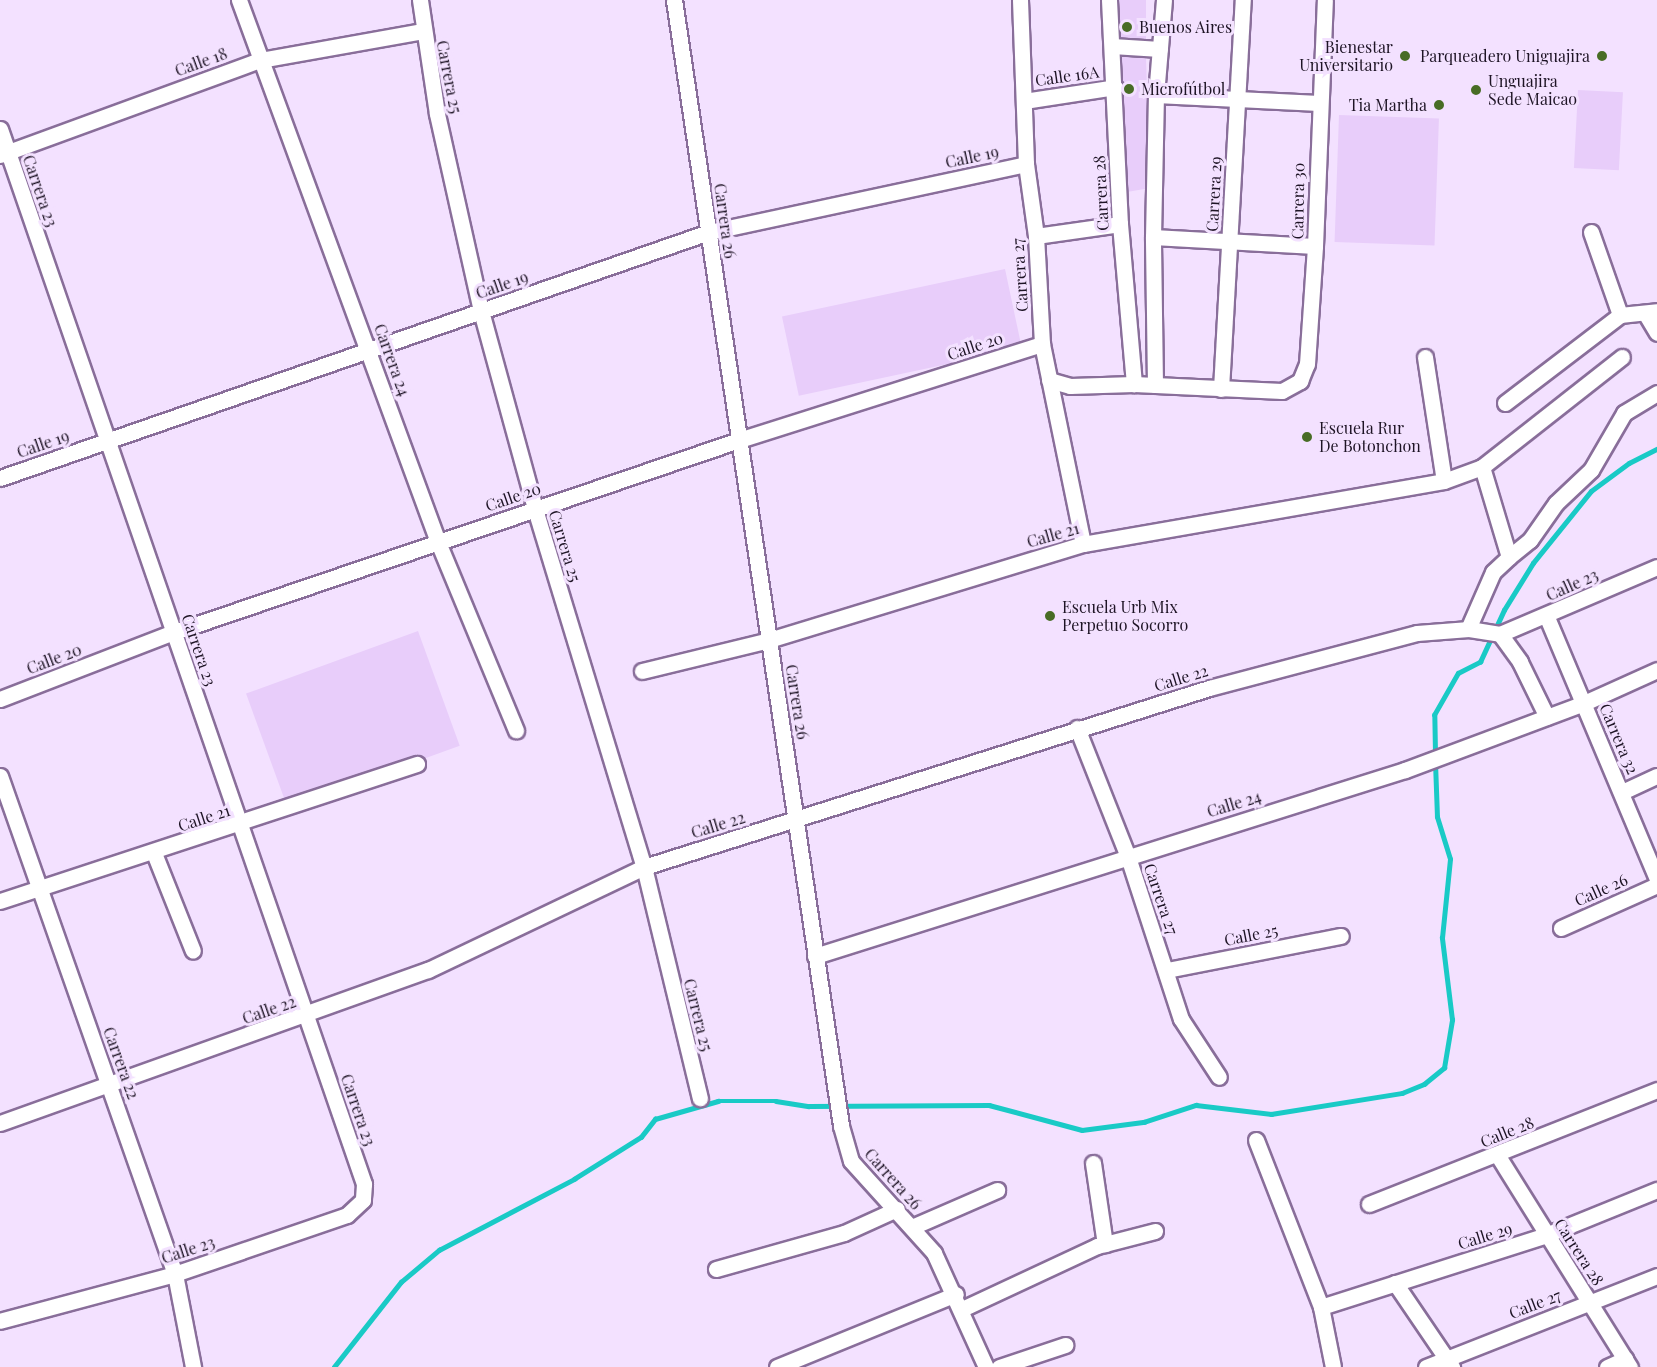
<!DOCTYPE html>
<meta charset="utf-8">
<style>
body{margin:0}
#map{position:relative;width:1657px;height:1367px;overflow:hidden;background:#f3e1ff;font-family:"Playfair Display",serif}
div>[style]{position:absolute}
.green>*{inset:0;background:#e8cdfa;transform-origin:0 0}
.stream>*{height:4.5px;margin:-2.25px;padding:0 2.25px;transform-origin:2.25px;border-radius:2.25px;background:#19cac6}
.roads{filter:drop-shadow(2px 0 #896e9a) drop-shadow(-2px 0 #896e9a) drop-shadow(0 2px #896e9a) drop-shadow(0 -2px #896e9a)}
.street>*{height:15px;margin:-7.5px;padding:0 7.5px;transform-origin:7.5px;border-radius:7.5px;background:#fff}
.dots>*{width:16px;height:16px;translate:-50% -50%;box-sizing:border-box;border:3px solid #f3e1ff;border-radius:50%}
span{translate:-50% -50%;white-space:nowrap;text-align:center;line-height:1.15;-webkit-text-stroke:6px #f3e1ff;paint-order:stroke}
.poi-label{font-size:16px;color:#1e1425}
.left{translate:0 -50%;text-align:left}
.right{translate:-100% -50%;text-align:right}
.street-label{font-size:16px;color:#1e1425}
</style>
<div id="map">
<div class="green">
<i style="left:1108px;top:0;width:38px;height:56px"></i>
<i style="clip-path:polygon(1111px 57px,1146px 57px,1150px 188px,1127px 192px,1115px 121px)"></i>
<i style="left:1578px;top:90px;width:45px;height:78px;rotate:3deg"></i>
<i style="left:1339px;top:115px;width:100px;height:127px;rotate:2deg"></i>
<i style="left:1005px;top:269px;width:81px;height:228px;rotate:78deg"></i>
<i style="left:418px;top:631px;width:122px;height:183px;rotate:70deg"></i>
</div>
<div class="stream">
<i style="left:1435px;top:754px;width:39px;rotate:-91deg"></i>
<i style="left:1434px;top:715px;width:48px;rotate:-60.3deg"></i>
<i style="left:1458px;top:673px;width:25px;rotate:-27deg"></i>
<i style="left:1480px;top:662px;width:57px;rotate:-65.2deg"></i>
<i style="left:1504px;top:610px;width:55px;rotate:-58.3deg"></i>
<i style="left:1533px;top:563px;width:92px;rotate:-51.1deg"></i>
<i style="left:1591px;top:491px;width:47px;rotate:-36.4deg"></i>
<i style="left:1629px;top:463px;width:31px;rotate:-27deg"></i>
<i style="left:334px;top:1367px;width:108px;rotate:-51.8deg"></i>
<i style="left:401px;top:1282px;width:50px;rotate:-40.1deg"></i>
<i style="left:439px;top:1250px;width:153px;rotate:-27.7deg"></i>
<i style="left:574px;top:1179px;width:79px;rotate:-32.1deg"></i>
<i style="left:641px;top:1137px;width:23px;rotate:-52deg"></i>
<i style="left:655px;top:1119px;width:66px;rotate:-15.9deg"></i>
<i style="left:718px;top:1101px;width:58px"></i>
<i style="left:776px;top:1101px;width:33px;rotate:9deg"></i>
<i style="left:809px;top:1106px;width:180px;rotate:-0.3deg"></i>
<i style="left:989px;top:1105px;width:96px;rotate:15deg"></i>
<i style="left:1082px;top:1130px;width:63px;rotate:-7.4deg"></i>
<i style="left:1144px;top:1122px;width:55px;rotate:-18.1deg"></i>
<i style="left:1196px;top:1105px;width:76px;rotate:6.8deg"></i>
<i style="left:1271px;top:1114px;width:133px;rotate:-9.1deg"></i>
<i style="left:1402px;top:1093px;width:24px;rotate:-22deg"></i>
<i style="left:1424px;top:1084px;width:26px;rotate:-39deg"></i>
<i style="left:1444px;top:1068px;width:49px;rotate:-80.5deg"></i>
<i style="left:1452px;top:1020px;width:83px;rotate:-97deg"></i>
<i style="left:1442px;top:938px;width:79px;rotate:-84.2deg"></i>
<i style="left:1450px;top:859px;width:44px;rotate:-107.2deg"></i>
<i style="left:1437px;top:817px;width:54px;rotate:-92.1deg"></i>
</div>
<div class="roads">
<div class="street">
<i style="left:239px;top:0;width:577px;rotate:69.84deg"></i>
<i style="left:438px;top:542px;width:204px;rotate:67.5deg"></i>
<i style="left:420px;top:0;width:115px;rotate:81.5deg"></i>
<i style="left:437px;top:114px;width:202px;rotate:77.4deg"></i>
<i style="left:481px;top:311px;width:205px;rotate:74.7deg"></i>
<i style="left:535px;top:509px;width:374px;rotate:73.1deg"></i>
<i style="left:644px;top:867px;width:238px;rotate:76.4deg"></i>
<i style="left:674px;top:0;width:1138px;rotate:81.56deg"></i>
<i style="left:841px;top:1126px;width:36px;rotate:74deg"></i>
<i style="left:851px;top:1161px;width:124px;rotate:47.9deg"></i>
<i style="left:934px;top:1253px;width:125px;rotate:65.5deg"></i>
<i style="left:1020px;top:0;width:164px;rotate:87.9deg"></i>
<i style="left:1026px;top:164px;width:73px;rotate:82.1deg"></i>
<i style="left:1036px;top:236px;width:108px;rotate:86.8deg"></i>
<i style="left:1042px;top:344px;width:204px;rotate:78.4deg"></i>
<i style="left:1109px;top:0;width:224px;rotate:87.2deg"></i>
<i style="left:1120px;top:224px;width:161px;rotate:85deg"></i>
<i style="left:1112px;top:46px;width:48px;rotate:3.6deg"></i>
<i style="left:1156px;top:95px;width:163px;rotate:2.8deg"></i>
<i style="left:1024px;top:101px;width:92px;rotate:-8.7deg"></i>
<i style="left:0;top:129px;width:1116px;rotate:70.96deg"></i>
<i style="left:364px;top:1184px;width:16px;rotate:94deg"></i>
<i style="left:363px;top:1200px;width:22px;rotate:137deg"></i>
<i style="left:347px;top:1215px;width:182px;rotate:161.1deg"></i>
<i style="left:175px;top:1274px;width:181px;rotate:165deg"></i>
<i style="left:0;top:155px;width:277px;rotate:-20.1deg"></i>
<i style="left:260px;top:60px;width:165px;rotate:-10.1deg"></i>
<i style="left:1591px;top:232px;width:88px;rotate:70.7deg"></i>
<i style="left:1036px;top:236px;width:85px;rotate:-8.1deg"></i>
<i style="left:1153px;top:237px;width:162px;rotate:3.2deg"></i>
<i style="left:1645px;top:313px;width:23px;rotate:59deg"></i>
<i style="left:1425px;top:357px;width:125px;rotate:81.3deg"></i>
<i style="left:1049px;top:380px;width:22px;rotate:16deg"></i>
<i style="left:1070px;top:386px;width:64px;rotate:-1.8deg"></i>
<i style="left:1134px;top:384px;width:148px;rotate:2.7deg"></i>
<i style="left:1282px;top:391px;width:21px;rotate:-29deg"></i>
<i style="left:1300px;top:381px;width:18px;rotate:-68deg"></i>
<i style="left:1307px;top:364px;width:118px;rotate:-86.1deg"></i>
<i style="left:1315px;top:246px;width:246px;rotate:-87.7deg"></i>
<i style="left:1155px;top:385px;width:148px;rotate:-90.8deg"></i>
<i style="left:1153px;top:237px;width:142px;rotate:-88.8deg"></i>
<i style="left:1156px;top:95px;width:95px;rotate:-85.2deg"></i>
<i style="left:1221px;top:389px;width:390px;rotate:-86.8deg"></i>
<i style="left:1505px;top:403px;width:145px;rotate:-37.4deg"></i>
<i style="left:1620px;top:315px;width:37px;rotate:-6deg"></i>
<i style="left:0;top:478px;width:750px;rotate:-19.14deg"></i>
<i style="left:709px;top:232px;width:324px;rotate:-12.1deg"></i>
<i style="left:1509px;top:557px;width:27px;rotate:-39deg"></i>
<i style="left:1530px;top:540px;width:45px;rotate:-54.9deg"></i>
<i style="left:1556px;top:503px;width:48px;rotate:-43.3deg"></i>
<i style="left:1591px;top:470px;width:66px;rotate:-59.9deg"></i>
<i style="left:1624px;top:413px;width:39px;rotate:-31deg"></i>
<i style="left:1546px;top:615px;width:286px;rotate:67.2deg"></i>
<i style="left:1468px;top:629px;width:62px;rotate:-66.3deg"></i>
<i style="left:1493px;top:572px;width:22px;rotate:-43deg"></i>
<i style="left:1509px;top:557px;width:94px;rotate:-106.7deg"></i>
<i style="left:1500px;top:634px;width:171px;rotate:-23.1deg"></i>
<i style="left:1500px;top:634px;width:34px;rotate:54deg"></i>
<i style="left:1520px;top:662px;width:61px;rotate:63.9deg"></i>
<i style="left:642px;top:671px;width:131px;rotate:-13.7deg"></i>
<i style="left:769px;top:640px;width:328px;rotate:-17deg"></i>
<i style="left:1083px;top:544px;width:366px;rotate:-9.9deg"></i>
<i style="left:1444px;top:481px;width:40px;rotate:-20.2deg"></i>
<i style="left:1482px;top:467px;width:178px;rotate:-38.2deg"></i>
<i style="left:0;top:699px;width:186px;rotate:-21.1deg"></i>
<i style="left:174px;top:632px;width:597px;rotate:-18.77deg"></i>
<i style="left:739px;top:440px;width:318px;rotate:-17.6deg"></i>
<i style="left:1077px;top:728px;width:139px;rotate:68.4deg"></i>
<i style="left:1128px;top:857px;width:170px;rotate:71.9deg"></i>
<i style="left:1181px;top:1019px;width:69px;rotate:56.8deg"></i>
<i style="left:0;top:776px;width:528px;rotate:70.64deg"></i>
<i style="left:175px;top:1274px;width:95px;rotate:79deg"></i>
<i style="left:1622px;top:792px;width:38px;rotate:-25deg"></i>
<i style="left:154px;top:853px;width:105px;rotate:68.3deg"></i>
<i style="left:0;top:901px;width:439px;rotate:-18.2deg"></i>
<i style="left:1561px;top:928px;width:105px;rotate:-24.1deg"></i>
<i style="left:815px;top:956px;width:619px;rotate:-17.5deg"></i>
<i style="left:1405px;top:770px;width:191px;rotate:-20.5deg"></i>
<i style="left:1584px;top:703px;width:80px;rotate:-24.3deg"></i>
<i style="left:1167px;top:970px;width:177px;rotate:-11.1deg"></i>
<i style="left:0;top:1123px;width:455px;rotate:-19.7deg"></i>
<i style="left:428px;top:970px;width:239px;rotate:-25.5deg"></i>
<i style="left:644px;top:867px;width:593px;rotate:-17.58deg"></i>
<i style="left:1209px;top:688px;width:215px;rotate:-14.8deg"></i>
<i style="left:1417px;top:633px;width:52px;rotate:-4.4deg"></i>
<i style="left:1469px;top:629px;width:31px;rotate:9deg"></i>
<i style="left:1256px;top:1140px;width:179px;rotate:68.7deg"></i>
<i style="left:1321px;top:1307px;width:61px;rotate:78.7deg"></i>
<i style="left:1498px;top:1156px;width:249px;rotate:58deg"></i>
<i style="left:1093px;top:1163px;width:82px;rotate:81.6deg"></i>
<i style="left:1369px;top:1204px;width:310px;rotate:-21.6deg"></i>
<i style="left:912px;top:1227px;width:93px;rotate:-23.5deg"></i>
<i style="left:716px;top:1269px;width:133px;rotate:-15.7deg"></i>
<i style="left:844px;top:1233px;width:58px;rotate:-24.4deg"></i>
<i style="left:1395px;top:1283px;width:102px;rotate:55.8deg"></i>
<i style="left:1321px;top:1307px;width:236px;rotate:-17.7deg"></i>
<i style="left:1546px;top:1235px;width:120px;rotate:-22.1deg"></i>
<i style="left:962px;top:1309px;width:149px;rotate:-25deg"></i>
<i style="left:1097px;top:1246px;width:60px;rotate:-14.5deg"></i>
<i style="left:777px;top:1367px;width:193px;rotate:-22.2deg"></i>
<i style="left:999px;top:1367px;width:70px;rotate:-18.4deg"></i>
<i style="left:1426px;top:1367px;width:248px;rotate:-21.5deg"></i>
<i style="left:1607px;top:1367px;width:20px;rotate:-24deg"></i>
</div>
</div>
<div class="dots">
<i style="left:1127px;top:27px;background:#486c25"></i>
<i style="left:1405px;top:56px;background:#486c25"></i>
<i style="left:1602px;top:56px;background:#486c25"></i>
<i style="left:1129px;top:89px;background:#486c25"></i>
<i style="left:1476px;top:90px;background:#486c25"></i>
<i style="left:1439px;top:105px;background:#486c25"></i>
<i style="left:1307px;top:437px;background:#486c25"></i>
<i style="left:1050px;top:616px;background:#486c25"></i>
</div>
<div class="poi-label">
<span class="left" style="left:1139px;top:27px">Buenos Aires</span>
<span class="right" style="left:1393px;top:56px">Bienestar<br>Universitario</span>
<span class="right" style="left:1590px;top:56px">Parqueadero Uniguajira</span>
<span class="left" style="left:1488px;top:90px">Unguajira<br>Sede Maicao</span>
<span class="left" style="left:1141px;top:89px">Microfútbol</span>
<span class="right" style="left:1427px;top:105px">Tia Martha</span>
<span class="left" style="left:1319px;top:437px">Escuela Rur<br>De Botonchon</span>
<span class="left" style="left:1062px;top:616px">Escuela Urb Mix<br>Perpetuo Socorro</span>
</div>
<div class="street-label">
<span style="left:201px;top:62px;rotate:-20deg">Calle 18</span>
<span style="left:1067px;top:76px;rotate:-8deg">Calle 16A</span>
<span style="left:449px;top:77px;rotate:79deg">Carrera 25</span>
<span style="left:972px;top:157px;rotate:-12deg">Calle 19</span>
<span style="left:40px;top:191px;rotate:71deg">Carrera 23</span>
<span style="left:1101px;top:193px;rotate:-93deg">Carrera 28</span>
<span style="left:1214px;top:194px;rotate:-87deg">Carrera 29</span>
<span style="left:1298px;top:201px;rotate:-89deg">Carrera 30</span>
<span style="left:725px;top:221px;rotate:82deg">Carrera 26</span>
<span style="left:1020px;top:275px;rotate:-94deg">Carrera 27</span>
<span style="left:502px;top:285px;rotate:-19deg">Calle 19</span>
<span style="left:975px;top:346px;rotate:-18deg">Calle 20</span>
<span style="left:392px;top:360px;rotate:70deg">Carrera 24</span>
<span style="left:43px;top:444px;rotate:-19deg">Calle 19</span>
<span style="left:513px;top:497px;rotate:-19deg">Calle 20</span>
<span style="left:1053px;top:535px;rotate:-16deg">Calle 21</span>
<span style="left:565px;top:546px;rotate:73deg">Carrera 25</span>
<span style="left:1572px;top:585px;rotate:-24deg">Calle 23</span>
<span style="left:199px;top:650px;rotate:71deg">Carrera 23</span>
<span style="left:54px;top:659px;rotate:-21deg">Calle 20</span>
<span style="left:1181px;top:678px;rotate:-17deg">Calle 22</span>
<span style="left:797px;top:702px;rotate:81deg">Carrera 26</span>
<span style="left:1619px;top:739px;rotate:67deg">Carrera 32</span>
<span style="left:1234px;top:804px;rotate:-17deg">Calle 24</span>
<span style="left:204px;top:818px;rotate:-18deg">Calle 21</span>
<span style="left:718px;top:825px;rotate:-17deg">Calle 22</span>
<span style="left:1601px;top:890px;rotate:-24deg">Calle 26</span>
<span style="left:1161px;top:899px;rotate:71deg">Carrera 27</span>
<span style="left:1251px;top:935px;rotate:-11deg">Calle 25</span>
<span style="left:269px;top:1010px;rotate:-19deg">Calle 22</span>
<span style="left:698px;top:1015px;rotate:76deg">Carrera 25</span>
<span style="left:121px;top:1063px;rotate:70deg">Carrera 22</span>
<span style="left:358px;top:1110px;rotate:71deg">Carrera 23</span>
<span style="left:1507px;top:1132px;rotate:-22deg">Calle 28</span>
<span style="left:893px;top:1179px;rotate:48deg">Carrera 26</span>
<span style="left:1485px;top:1236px;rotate:-17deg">Calle 29</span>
<span style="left:188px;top:1250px;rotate:-18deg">Calle 23</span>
<span style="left:1579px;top:1252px;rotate:57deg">Carrera 28</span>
<span style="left:1535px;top:1304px;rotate:-21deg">Calle 27</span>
</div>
</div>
